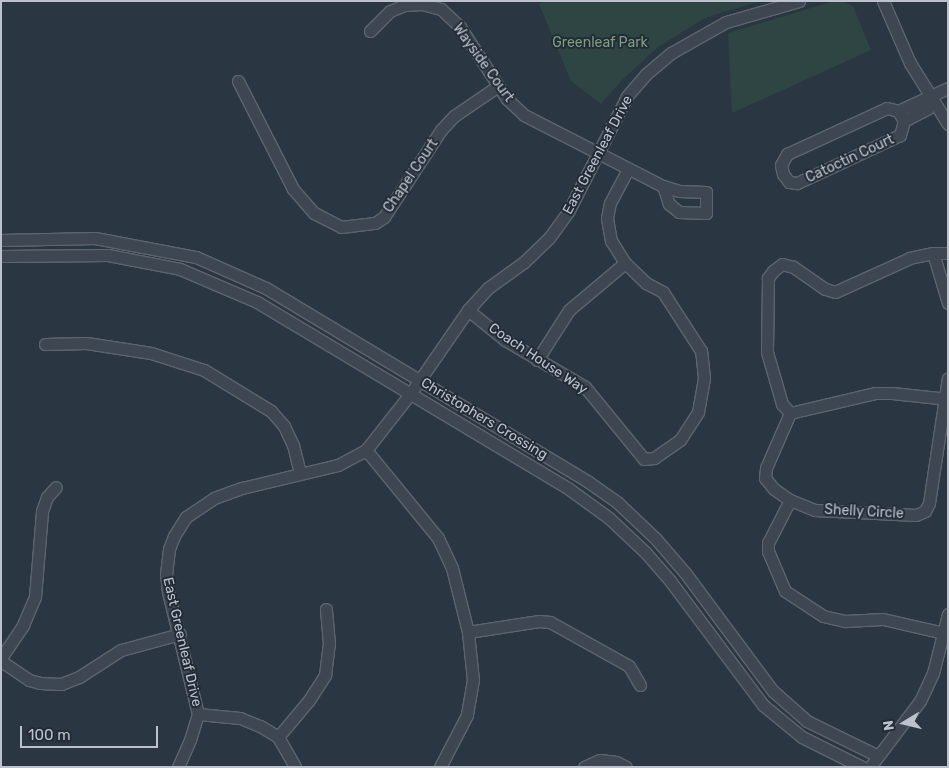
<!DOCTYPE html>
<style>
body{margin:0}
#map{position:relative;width:949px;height:768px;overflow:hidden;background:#2a3641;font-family:Rubik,sans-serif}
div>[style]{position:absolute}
.green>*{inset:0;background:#2f4544}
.roads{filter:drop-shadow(1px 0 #5c656e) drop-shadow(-1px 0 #5c656e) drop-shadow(0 1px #5c656e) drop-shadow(0 -1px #5c656e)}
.minor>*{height:11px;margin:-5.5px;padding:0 5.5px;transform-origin:5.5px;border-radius:5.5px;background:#3e4751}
span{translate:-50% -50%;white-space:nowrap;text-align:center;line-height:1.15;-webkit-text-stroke:4px #232c36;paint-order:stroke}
.park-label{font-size:14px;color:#7c9e81}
.street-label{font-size:14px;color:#bbc2cb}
.frame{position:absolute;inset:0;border:2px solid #bbc2cb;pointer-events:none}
.north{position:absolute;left:879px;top:698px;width:50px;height:50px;-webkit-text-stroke:4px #232c36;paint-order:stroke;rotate:261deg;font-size:14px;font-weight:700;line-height:20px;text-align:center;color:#bbc2cb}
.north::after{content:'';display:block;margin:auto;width:18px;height:22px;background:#bbc2cb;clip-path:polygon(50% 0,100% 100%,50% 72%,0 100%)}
.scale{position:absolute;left:20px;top:726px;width:138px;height:22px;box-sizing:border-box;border:2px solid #bbc2cb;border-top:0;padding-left:6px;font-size:15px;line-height:18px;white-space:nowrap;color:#bbc2cb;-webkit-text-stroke:4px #232c36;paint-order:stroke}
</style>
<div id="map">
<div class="green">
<i style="clip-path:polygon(546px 1px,760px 1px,705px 18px,658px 47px,622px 80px,601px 104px,571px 81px,539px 4px)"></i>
<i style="clip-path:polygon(834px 1px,842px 1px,853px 6px,871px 50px,732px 113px,728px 33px)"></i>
</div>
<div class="roads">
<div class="minor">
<i style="left:883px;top:1px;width:68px;rotate:66.5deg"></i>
<i style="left:910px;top:63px;width:72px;rotate:58.1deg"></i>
<i style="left:370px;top:31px;width:28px;rotate:-45deg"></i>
<i style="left:390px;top:11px;width:16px;rotate:-22deg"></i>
<i style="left:405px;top:5px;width:17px;rotate:-3deg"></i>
<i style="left:422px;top:4px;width:20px;rotate:15deg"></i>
<i style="left:441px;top:9px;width:26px;rotate:43deg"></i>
<i style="left:460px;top:27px;width:86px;rotate:56.9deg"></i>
<i style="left:507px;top:99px;width:23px;rotate:43deg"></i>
<i style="left:524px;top:115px;width:156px;rotate:27.1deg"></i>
<i style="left:238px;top:81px;width:121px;rotate:63deg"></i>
<i style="left:293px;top:189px;width:32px;rotate:49deg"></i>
<i style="left:314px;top:213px;width:30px;rotate:27deg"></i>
<i style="left:341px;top:227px;width:34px;rotate:-7deg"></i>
<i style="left:375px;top:223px;width:11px;rotate:-34deg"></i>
<i style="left:384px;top:217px;width:104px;rotate:-56.8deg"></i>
<i style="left:441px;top:130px;width:19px;rotate:-47deg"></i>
<i style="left:454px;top:116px;width:53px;rotate:-34.3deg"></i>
<i style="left:898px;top:111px;width:12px;rotate:59deg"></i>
<i style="left:904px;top:121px;width:15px;rotate:106deg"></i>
<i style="left:900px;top:135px;width:114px;rotate:155deg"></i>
<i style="left:797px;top:183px;width:8px;rotate:-173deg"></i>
<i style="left:789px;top:182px;width:10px;rotate:-127deg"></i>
<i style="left:783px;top:174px;width:9px;rotate:-103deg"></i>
<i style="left:781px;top:165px;width:13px;rotate:-61deg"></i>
<i style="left:787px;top:154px;width:110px;rotate:-24.7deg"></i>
<i style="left:887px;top:108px;width:11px;rotate:15deg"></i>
<i style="left:898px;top:111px;width:55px;rotate:-24.7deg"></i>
<i style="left:904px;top:121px;width:27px;rotate:-28deg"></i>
<i style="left:928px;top:108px;width:11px;rotate:-75deg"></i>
<i style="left:663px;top:186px;width:17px;rotate:17deg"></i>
<i style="left:679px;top:191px;width:27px;rotate:2deg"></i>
<i style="left:706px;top:192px;width:21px;rotate:90deg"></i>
<i style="left:706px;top:213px;width:27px;rotate:-178deg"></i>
<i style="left:679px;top:212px;width:13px;rotate:-141deg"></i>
<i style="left:669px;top:204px;width:19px;rotate:-108deg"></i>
<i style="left:1px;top:240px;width:94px;rotate:-1.2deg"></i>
<i style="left:95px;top:238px;width:103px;rotate:10.7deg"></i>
<i style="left:196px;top:257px;width:77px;rotate:23.9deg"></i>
<i style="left:266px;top:288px;width:375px;rotate:31deg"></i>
<i style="left:587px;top:481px;width:38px;rotate:35deg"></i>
<i style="left:618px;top:503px;width:52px;rotate:43.5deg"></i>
<i style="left:656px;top:539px;width:46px;rotate:49.4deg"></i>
<i style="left:686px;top:574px;width:146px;rotate:53.4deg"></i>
<i style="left:773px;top:691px;width:45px;rotate:41.4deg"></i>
<i style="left:807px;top:721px;width:79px;rotate:26.2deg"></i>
<i style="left:933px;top:253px;width:52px;rotate:73.3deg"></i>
<i style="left:948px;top:253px;width:15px;rotate:180deg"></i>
<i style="left:933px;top:253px;width:24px;rotate:168deg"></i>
<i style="left:910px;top:258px;width:82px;rotate:155.6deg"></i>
<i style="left:835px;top:292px;width:10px;rotate:-163deg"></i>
<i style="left:825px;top:289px;width:39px;rotate:-145deg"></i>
<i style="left:793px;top:267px;width:11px;rotate:-165deg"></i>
<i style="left:782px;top:264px;width:11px;rotate:142deg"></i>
<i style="left:773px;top:271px;width:9px;rotate:126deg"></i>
<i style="left:768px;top:278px;width:74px;rotate:90.8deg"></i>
<i style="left:767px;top:352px;width:54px;rotate:73.9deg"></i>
<i style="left:782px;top:404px;width:12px;rotate:48deg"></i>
<i style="left:790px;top:413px;width:60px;rotate:113.6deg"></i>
<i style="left:766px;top:468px;width:10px;rotate:96deg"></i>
<i style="left:765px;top:478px;width:14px;rotate:51deg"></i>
<i style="left:774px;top:489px;width:19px;rotate:35deg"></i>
<i style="left:790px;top:500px;width:27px;rotate:22deg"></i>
<i style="left:815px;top:510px;width:101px;rotate:2.8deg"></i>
<i style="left:916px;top:515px;width:10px;rotate:-24deg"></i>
<i style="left:925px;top:511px;width:9px;rotate:-63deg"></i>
<i style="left:929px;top:503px;width:126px;rotate:-81.4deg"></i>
<i style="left:1px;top:256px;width:107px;rotate:-0.5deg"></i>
<i style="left:108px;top:255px;width:73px;rotate:11deg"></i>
<i style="left:180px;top:269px;width:84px;rotate:23.2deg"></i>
<i style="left:257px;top:302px;width:364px;rotate:30.9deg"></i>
<i style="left:569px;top:489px;width:49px;rotate:35.9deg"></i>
<i style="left:609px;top:518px;width:51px;rotate:43.4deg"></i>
<i style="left:646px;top:553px;width:38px;rotate:49deg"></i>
<i style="left:671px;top:582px;width:154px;rotate:53.2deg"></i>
<i style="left:763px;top:705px;width:50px;rotate:39.4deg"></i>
<i style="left:802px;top:737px;width:67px;rotate:26.6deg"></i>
<i style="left:468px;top:310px;width:48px;rotate:39deg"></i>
<i style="left:505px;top:340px;width:93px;rotate:30.4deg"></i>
<i style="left:585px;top:387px;width:93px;rotate:50.7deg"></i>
<i style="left:644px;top:459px;width:10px;rotate:-6deg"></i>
<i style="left:654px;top:458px;width:32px;rotate:-35deg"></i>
<i style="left:680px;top:440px;width:33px;rotate:-57deg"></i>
<i style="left:698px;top:412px;width:35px;rotate:-80deg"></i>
<i style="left:704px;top:378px;width:27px;rotate:-96deg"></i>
<i style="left:701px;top:351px;width:70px;rotate:-122.8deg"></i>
<i style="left:663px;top:292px;width:19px;rotate:-152deg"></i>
<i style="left:646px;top:283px;width:29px;rotate:-136deg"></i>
<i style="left:625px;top:263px;width:26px;rotate:-122deg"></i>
<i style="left:611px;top:241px;width:23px;rotate:-100deg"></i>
<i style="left:607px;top:218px;width:15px;rotate:-79deg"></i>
<i style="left:610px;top:203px;width:38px;rotate:-62deg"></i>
<i style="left:45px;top:344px;width:41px;rotate:-1.4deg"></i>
<i style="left:86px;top:343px;width:66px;rotate:8.7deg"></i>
<i style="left:151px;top:353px;width:56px;rotate:17.8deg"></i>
<i style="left:204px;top:370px;width:79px;rotate:31.5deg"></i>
<i style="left:271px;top:411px;width:20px;rotate:49deg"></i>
<i style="left:284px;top:426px;width:21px;rotate:65deg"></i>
<i style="left:293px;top:445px;width:29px;rotate:76deg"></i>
<i style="left:537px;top:360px;width:59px;rotate:-57.4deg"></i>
<i style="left:569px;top:310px;width:73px;rotate:-40deg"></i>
<i style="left:790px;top:413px;width:87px;rotate:-13.2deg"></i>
<i style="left:875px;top:393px;width:17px"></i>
<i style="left:892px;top:393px;width:56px;rotate:6.1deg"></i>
<i style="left:366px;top:450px;width:114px;rotate:50.7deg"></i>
<i style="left:438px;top:538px;width:33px;rotate:65deg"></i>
<i style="left:452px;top:568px;width:66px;rotate:76deg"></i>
<i style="left:468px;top:632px;width:48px;rotate:84.1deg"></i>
<i style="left:473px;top:680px;width:36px;rotate:100deg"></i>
<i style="left:467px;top:715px;width:59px;rotate:117.4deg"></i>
<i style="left:790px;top:500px;width:48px;rotate:117.1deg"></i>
<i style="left:768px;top:543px;width:8px;rotate:90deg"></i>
<i style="left:768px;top:551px;width:43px;rotate:67deg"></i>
<i style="left:785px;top:591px;width:45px;rotate:33.3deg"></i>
<i style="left:823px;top:616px;width:23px;rotate:13deg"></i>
<i style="left:845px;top:621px;width:38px;rotate:-3deg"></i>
<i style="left:883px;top:619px;width:63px;rotate:12.9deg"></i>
<i style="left:468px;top:632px;width:72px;rotate:-8.8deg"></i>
<i style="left:539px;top:621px;width:11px;rotate:5deg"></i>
<i style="left:550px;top:622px;width:90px;rotate:29.1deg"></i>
<i style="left:629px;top:666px;width:22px;rotate:60deg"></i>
<i style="left:1px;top:658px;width:40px;rotate:-56deg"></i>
<i style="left:23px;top:625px;width:30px;rotate:-67deg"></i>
<i style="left:35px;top:597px;width:86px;rotate:-85.3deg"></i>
<i style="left:42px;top:511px;width:15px;rotate:-70deg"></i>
<i style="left:47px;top:497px;width:13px;rotate:-48deg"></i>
<i style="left:1px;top:661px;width:34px;rotate:34deg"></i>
<i style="left:29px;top:680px;width:11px;rotate:15deg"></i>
<i style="left:40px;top:683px;width:21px;rotate:3deg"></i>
<i style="left:61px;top:684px;width:19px;rotate:-21deg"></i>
<i style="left:79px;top:677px;width:50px;rotate:-32.7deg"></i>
<i style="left:121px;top:650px;width:61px;rotate:-15.2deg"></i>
<i style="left:198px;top:714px;width:42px;rotate:5.4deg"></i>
<i style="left:240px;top:718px;width:22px;rotate:22deg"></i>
<i style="left:260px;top:726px;width:21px;rotate:31deg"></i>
<i style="left:278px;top:737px;width:34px;rotate:60deg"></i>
<i style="left:278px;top:737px;width:48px;rotate:-50deg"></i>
<i style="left:309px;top:700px;width:30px;rotate:-57deg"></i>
<i style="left:325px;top:675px;width:31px;rotate:-83deg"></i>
<i style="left:329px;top:644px;width:35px;rotate:-95deg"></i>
<i style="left:178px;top:767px;width:30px;rotate:-66deg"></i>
<i style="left:190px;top:740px;width:27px;rotate:-73deg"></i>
<i style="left:198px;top:714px;width:126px;rotate:-103.8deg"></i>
<i style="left:168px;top:592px;width:18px;rotate:-96deg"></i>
<i style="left:166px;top:574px;width:25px;rotate:-83deg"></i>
<i style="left:169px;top:549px;width:14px;rotate:-69deg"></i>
<i style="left:174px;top:536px;width:22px;rotate:-58deg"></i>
<i style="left:186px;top:517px;width:34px;rotate:-34deg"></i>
<i style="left:214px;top:498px;width:30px;rotate:-20deg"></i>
<i style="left:242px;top:488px;width:99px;rotate:-13.5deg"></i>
<i style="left:338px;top:465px;width:32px;rotate:-28deg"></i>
<i style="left:366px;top:450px;width:71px;rotate:-51.8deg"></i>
<i style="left:410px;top:394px;width:102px;rotate:-55.4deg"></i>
<i style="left:468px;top:310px;width:30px;rotate:-48deg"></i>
<i style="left:488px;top:288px;width:44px;rotate:-35.8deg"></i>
<i style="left:524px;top:262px;width:35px;rotate:-44deg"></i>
<i style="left:549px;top:238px;width:32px;rotate:-54deg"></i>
<i style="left:568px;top:212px;width:130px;rotate:-63deg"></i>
<i style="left:627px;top:96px;width:29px;rotate:-49deg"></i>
<i style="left:646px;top:74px;width:33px;rotate:-40deg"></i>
<i style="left:671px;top:53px;width:63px;rotate:-29.4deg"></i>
<i style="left:726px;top:22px;width:76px;rotate:-16deg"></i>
<i style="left:584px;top:767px;width:17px;rotate:-24deg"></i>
<i style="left:600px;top:760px;width:16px;rotate:7deg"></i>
<i style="left:616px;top:762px;width:11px;rotate:27deg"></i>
<i style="left:870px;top:767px;width:83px;rotate:-52.9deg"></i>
<i style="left:920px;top:701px;width:31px;rotate:-65deg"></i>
<i style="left:933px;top:673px;width:61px;rotate:-75.7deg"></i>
</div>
</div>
<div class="park-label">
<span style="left:600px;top:43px">Greenleaf Park</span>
</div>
<div class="street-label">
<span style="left:483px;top:63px;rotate:54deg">Wayside Court</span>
<span style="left:598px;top:155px;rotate:-62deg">East Greenleaf Drive</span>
<span style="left:850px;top:159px;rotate:-25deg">Catoctin Court</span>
<span style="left:411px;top:176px;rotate:-56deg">Chapel Court</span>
<span style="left:538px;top:359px;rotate:34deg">Coach House Way</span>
<span style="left:484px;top:419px;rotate:31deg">Christophers Crossing</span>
<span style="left:864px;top:512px;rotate:3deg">Shelly Circle</span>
<span style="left:182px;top:642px;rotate:77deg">East Greenleaf Drive</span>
</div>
<div class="frame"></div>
<div class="north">N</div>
<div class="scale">100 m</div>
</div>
